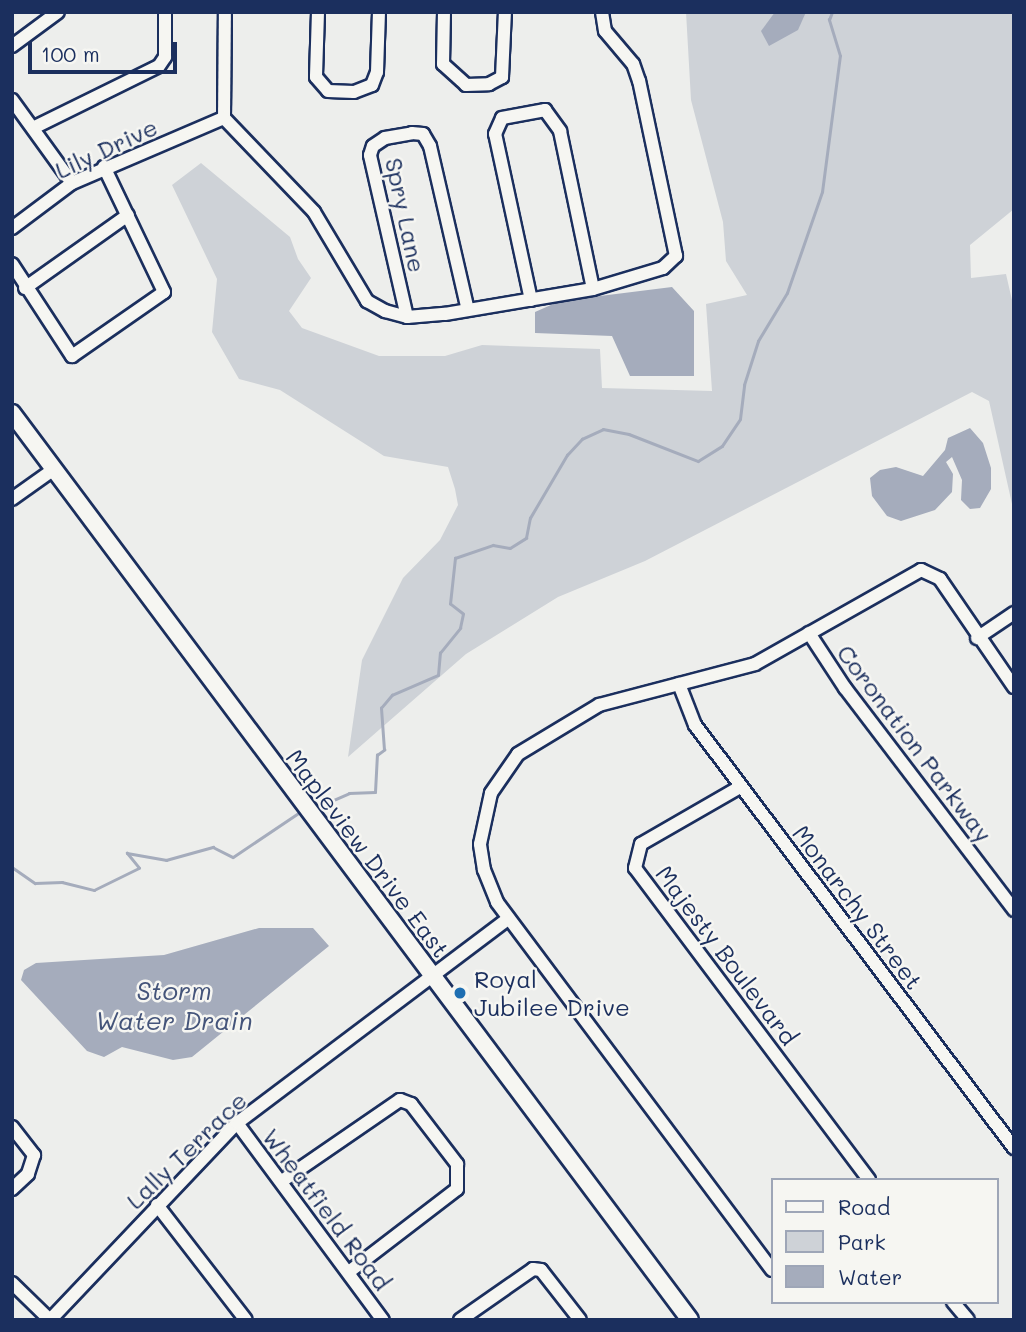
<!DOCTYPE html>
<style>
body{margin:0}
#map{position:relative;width:1026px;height:1332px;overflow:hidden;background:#edeeec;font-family:Mali,sans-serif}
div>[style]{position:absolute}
.green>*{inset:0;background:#ced2d7}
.water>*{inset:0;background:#a5acbc}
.stream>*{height:2.5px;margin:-1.25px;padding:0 1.25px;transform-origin:1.25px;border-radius:1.25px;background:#a5acbc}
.roads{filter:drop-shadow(2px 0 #1b2f5e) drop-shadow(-2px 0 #1b2f5e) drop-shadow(0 2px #1b2f5e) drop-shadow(0 -2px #1b2f5e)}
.minor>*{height:12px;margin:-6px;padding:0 6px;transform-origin:6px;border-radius:6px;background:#f6f6f2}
.secondary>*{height:16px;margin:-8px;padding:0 8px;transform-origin:8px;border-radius:8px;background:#f6f6f2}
.dots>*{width:19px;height:19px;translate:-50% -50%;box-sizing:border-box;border:4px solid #f6f6f2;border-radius:50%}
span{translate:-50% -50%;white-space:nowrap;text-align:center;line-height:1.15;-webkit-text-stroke:5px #f6f6f2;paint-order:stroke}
.street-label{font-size:24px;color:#1b2f5e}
.poi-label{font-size:24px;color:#1b2f5e}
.left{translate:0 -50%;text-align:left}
.water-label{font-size:26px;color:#44547a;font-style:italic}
.frame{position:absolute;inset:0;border:14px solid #1b2f5e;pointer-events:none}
.legend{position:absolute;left:771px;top:1178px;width:228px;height:126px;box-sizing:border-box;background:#f6f6f2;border:2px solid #9ea6b7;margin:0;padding:9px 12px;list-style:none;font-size:21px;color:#1b2f5e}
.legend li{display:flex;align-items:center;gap:14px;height:35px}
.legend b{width:35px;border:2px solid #9ea6b7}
.scale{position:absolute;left:28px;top:42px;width:149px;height:32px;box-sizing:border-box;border:4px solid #1b2f5e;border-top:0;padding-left:9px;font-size:21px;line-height:24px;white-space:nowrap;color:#1b2f5e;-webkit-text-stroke:5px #f6f6f2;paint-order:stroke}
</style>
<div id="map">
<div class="green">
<i style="clip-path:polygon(686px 12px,1014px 12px,1014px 209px,970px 245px,971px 278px,1006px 274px,1014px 309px,1014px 513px,989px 401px,972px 392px,645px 561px,558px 597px,466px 654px,348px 757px,362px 660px,403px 578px,440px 540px,458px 505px,455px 489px,448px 467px,384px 456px,280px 390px,239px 379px,212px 332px,217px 279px,172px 185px,201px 163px,290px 237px,298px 259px,311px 278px,289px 311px,302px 328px,379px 356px,445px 356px,482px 345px,600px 349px,602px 388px,712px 391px,706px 304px,747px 295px,726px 261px,723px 222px,691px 100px)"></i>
</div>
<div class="water">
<i style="clip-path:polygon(775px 12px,806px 12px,798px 30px,769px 46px,761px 31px)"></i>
<i style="clip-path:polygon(672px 287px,694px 311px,694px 376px,630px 376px,612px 336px,535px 333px,535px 312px,560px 301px)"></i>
<i style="clip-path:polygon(970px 428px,983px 443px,991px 468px,991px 489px,980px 508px,970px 509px,961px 500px,962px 480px,952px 457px,946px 462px,953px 474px,952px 492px,935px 510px,901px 521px,887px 516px,872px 496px,870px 478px,880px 470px,896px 467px,923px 476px,945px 450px,948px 438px)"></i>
<i style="clip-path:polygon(259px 928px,313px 928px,329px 946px,192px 1057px,173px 1060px,122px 1047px,104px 1057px,87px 1051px,21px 980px,24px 970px,36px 963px,164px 955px)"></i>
</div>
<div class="stream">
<i style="left:327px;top:803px;width:24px;rotate:-24deg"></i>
<i style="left:349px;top:793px;width:26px;rotate:-2deg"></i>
<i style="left:375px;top:792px;width:37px;rotate:-87deg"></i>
<i style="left:377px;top:755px;width:9px;rotate:-36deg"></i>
<i style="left:384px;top:750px;width:42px;rotate:-94.1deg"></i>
<i style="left:381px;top:708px;width:17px;rotate:-50deg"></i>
<i style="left:392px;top:695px;width:50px;rotate:-23.5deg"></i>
<i style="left:438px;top:675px;width:22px;rotate:-85deg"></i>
<i style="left:440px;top:653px;width:32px;rotate:-51deg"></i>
<i style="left:460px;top:628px;width:14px;rotate:-78deg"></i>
<i style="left:463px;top:614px;width:16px;rotate:-142deg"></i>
<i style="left:450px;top:604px;width:46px;rotate:-83.8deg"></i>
<i style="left:455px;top:558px;width:40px;rotate:-18.9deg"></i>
<i style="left:493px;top:545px;width:17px;rotate:10deg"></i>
<i style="left:510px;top:548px;width:19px;rotate:-32deg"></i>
<i style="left:526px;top:538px;width:20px;rotate:-79deg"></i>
<i style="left:530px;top:518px;width:73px;rotate:-59.6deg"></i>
<i style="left:567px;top:455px;width:22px;rotate:-47deg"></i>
<i style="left:582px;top:439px;width:23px;rotate:-25deg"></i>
<i style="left:603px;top:429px;width:26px;rotate:11deg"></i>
<i style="left:629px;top:434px;width:74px;rotate:21.4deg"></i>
<i style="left:698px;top:461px;width:28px;rotate:-32deg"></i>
<i style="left:722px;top:446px;width:32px;rotate:-56deg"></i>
<i style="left:740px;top:419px;width:34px;rotate:-83deg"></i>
<i style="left:744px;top:385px;width:46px;rotate:-72.3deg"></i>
<i style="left:758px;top:341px;width:56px;rotate:-58.9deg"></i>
<i style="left:787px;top:293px;width:107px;rotate:-70.9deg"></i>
<i style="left:822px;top:192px;width:137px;rotate:-82.5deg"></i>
<i style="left:840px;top:56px;width:38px;rotate:-107deg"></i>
<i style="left:829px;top:20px;width:9px;rotate:-69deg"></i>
<i style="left:12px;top:867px;width:28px;rotate:35deg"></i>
<i style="left:35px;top:883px;width:27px;rotate:-2deg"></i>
<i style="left:62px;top:882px;width:33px;rotate:14deg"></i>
<i style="left:94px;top:890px;width:50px;rotate:-26.1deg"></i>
<i style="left:139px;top:868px;width:19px;rotate:-129deg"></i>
<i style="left:127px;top:853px;width:40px;rotate:10deg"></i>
<i style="left:166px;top:860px;width:49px;rotate:-15.5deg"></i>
<i style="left:213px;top:847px;width:22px;rotate:27deg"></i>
<i style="left:233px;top:857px;width:77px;rotate:-33.9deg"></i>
</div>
<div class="roads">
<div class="minor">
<i style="left:318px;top:12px;width:65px;rotate:91.8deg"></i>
<i style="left:316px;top:77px;width:18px;rotate:49deg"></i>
<i style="left:328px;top:91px;width:26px;rotate:2deg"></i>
<i style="left:354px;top:92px;width:19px;rotate:-21deg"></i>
<i style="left:372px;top:85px;width:14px;rotate:-69deg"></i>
<i style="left:377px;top:72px;width:60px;rotate:-88.1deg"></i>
<i style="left:444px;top:12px;width:52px;rotate:91.1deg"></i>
<i style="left:443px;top:64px;width:31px;rotate:42deg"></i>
<i style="left:466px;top:85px;width:23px;rotate:-2deg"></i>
<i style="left:489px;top:84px;width:15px;rotate:-28deg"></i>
<i style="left:502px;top:77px;width:65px;rotate:-87.4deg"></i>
<i style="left:12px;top:46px;width:57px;rotate:-36.5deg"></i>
<i style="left:12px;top:100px;width:102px;rotate:54.1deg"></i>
<i style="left:224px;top:118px;width:130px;rotate:46.2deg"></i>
<i style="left:314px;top:212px;width:104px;rotate:59.2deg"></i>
<i style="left:367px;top:301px;width:21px;rotate:29deg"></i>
<i style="left:385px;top:311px;width:23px;rotate:15deg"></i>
<i style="left:407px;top:317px;width:38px;rotate:-5deg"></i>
<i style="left:445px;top:314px;width:150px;rotate:-9.6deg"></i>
<i style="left:593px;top:289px;width:73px;rotate:-16.7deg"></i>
<i style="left:663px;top:268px;width:18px;rotate:-43deg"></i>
<i style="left:676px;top:256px;width:179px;rotate:-101.9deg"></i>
<i style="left:639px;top:81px;width:18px;rotate:-109deg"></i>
<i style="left:633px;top:64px;width:43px;rotate:-130.3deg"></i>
<i style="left:605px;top:31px;width:19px;rotate:-99deg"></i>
<i style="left:224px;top:118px;width:106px;rotate:-89.5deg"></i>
<i style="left:33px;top:128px;width:140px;rotate:-26.2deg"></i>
<i style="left:159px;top:66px;width:11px;rotate:-56deg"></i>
<i style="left:165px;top:57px;width:45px;rotate:-90deg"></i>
<i style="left:12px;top:228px;width:75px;rotate:-36.9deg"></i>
<i style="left:72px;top:183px;width:165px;rotate:-23.2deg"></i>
<i style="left:12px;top:264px;width:110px;rotate:56.9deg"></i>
<i style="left:72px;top:356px;width:112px;rotate:-34.8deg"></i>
<i style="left:164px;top:292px;width:139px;rotate:-115.6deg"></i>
<i style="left:25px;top:288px;width:126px;rotate:-35.3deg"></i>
<i style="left:531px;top:300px;width:170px;rotate:-102.2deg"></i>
<i style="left:495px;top:134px;width:17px;rotate:-66deg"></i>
<i style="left:502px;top:118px;width:44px;rotate:-10.5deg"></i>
<i style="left:545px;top:110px;width:26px;rotate:54deg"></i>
<i style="left:560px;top:131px;width:161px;rotate:78.2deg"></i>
<i style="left:407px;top:317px;width:166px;rotate:-102.9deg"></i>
<i style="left:370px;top:155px;width:9px;rotate:-72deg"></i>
<i style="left:373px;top:146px;width:14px;rotate:-34deg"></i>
<i style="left:385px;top:138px;width:27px;rotate:-10deg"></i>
<i style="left:412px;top:133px;width:11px;rotate:5deg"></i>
<i style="left:423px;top:134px;width:14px;rotate:60deg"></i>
<i style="left:430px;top:146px;width:168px;rotate:77deg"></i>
<i style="left:12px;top:499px;width:52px;rotate:-35.5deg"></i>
<i style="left:809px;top:633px;width:66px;rotate:56.8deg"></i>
<i style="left:845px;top:688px;width:279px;rotate:52.7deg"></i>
<i style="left:977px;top:638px;width:45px;rotate:-34deg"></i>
<i style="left:679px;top:684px;width:44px;rotate:68.7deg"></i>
<i style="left:695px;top:725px;width:530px;rotate:52.98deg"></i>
<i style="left:740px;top:787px;width:114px;rotate:150.1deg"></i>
<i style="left:641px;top:844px;width:25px;rotate:104deg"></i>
<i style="left:635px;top:868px;width:390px;rotate:53.1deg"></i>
<i style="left:237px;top:1123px;width:245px;rotate:53.5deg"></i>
<i style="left:12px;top:1127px;width:36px;rotate:52deg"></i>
<i style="left:34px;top:1155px;width:20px;rotate:108deg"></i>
<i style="left:28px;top:1174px;width:22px;rotate:137deg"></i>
<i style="left:282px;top:1181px;width:143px;rotate:-34.5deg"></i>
<i style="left:400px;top:1100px;width:12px;rotate:20deg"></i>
<i style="left:411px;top:1104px;width:76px;rotate:52.5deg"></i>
<i style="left:457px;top:1164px;width:25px;rotate:90deg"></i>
<i style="left:457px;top:1189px;width:136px;rotate:142.5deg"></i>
<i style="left:157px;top:1205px;width:145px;rotate:52.3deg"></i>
<i style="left:772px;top:1270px;width:459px;rotate:-126.8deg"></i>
<i style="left:497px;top:902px;width:35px;rotate:-112deg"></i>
<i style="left:484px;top:870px;width:26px;rotate:-99deg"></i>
<i style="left:480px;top:844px;width:52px;rotate:-77.8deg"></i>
<i style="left:491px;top:793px;width:47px;rotate:-55.3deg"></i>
<i style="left:518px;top:754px;width:95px;rotate:-31.2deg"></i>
<i style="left:599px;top:705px;width:161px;rotate:-14.7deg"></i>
<i style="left:755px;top:664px;width:191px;rotate:-29.5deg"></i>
<i style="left:921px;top:570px;width:21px;rotate:25deg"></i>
<i style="left:940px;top:579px;width:131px;rotate:55.6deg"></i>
<i style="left:12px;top:1283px;width:53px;rotate:44.2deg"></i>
<i style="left:953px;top:1302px;width:23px;rotate:50deg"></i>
<i style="left:50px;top:1320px;width:272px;rotate:-46.5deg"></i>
<i style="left:237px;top:1123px;width:339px;rotate:-37deg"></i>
<i style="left:460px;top:1320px;width:89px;rotate:-34.9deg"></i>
<i style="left:533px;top:1269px;width:8px;rotate:7deg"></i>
<i style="left:541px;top:1270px;width:63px;rotate:52deg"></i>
</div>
<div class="secondary">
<i style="left:12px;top:413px;width:1132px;rotate:53.22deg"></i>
</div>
</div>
<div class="dots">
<i style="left:460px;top:993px;background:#1f6fb2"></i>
</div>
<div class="street-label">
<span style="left:106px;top:148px;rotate:-25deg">Lily Drive</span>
<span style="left:406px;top:215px;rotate:78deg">Spry Lane</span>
<span style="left:915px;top:743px;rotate:53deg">Coronation Parkway</span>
<span style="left:368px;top:853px;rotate:53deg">Mapleview Drive East</span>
<span style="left:858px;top:907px;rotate:53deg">Monarchy Street</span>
<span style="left:727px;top:955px;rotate:53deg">Majesty Boulevard</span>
<span style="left:186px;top:1150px;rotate:-44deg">Lally Terrace</span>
<span style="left:327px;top:1209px;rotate:53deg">Wheatfield Road</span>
</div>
<div class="poi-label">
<span class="left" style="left:474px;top:993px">Royal<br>Jubilee Drive</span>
</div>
<div class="water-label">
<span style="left:174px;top:1006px">Storm<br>Water Drain</span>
</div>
<div class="frame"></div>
<ul class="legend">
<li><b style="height:9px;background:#f6f6f2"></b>Road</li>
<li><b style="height:19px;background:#ced2d7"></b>Park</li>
<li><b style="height:19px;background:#a5acbc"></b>Water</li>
</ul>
<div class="scale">100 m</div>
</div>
